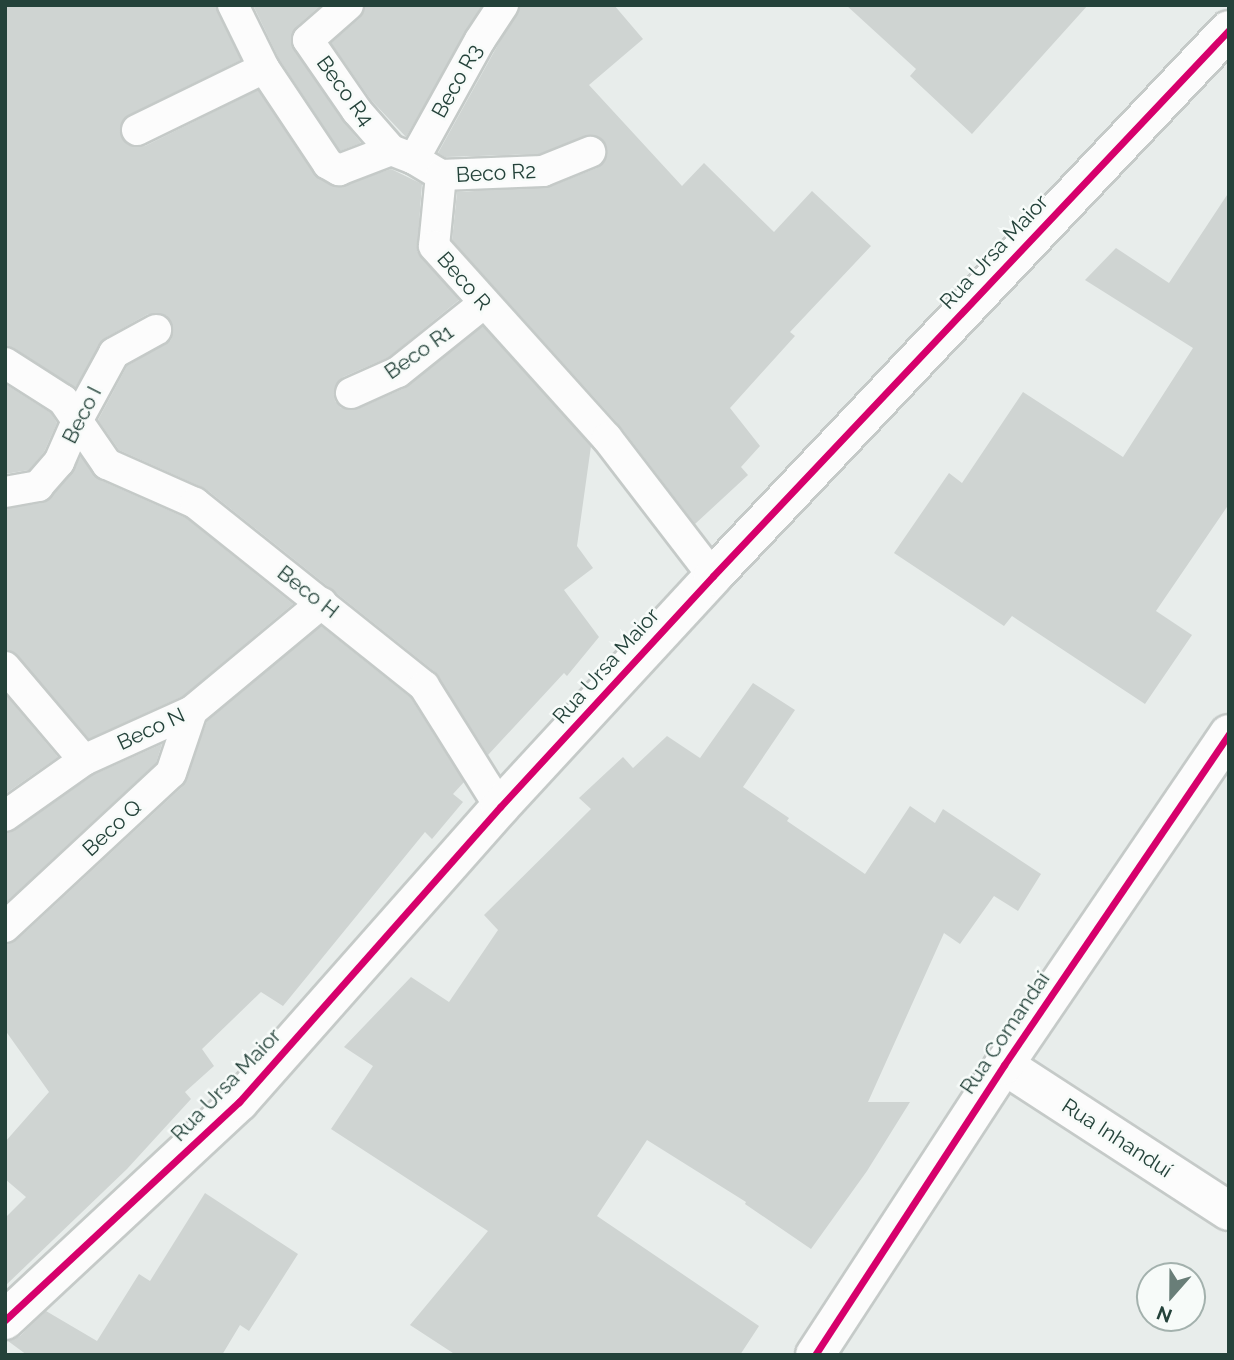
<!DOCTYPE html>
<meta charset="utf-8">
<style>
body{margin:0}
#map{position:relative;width:1234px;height:1360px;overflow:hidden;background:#e8edeb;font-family:Raleway,sans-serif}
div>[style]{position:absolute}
.building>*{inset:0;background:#cfd4d2}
.roads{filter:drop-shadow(2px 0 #c5cac8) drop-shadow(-2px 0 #c5cac8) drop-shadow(0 2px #c5cac8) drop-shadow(0 -2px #c5cac8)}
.lane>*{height:30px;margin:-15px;padding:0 15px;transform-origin:15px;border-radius:15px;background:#fcfcfc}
.street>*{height:38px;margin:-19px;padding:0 19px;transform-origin:19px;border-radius:19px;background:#fcfcfc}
.secondary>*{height:38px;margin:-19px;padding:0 19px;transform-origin:19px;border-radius:19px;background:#fcfcfc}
.cycleway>*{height:7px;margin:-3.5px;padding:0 3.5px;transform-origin:3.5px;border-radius:3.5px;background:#d6006c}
span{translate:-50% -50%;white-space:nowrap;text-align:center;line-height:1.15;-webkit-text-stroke:5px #f7fbf9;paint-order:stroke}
.street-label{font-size:21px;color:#24423a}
.frame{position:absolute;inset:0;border:7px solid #24423a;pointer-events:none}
.north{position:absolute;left:1136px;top:1262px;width:70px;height:70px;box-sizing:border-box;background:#f7fbf9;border:2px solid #a3b1ad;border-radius:50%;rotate:201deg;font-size:19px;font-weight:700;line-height:28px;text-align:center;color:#24423a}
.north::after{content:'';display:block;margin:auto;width:24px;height:32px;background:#697e78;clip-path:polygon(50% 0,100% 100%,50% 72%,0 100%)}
</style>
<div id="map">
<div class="building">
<i style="clip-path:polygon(5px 5px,216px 5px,241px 60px,129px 115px,120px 129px,127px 144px,135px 147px,145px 146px,258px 90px,320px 179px,338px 187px,391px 169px,422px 184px,417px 251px,459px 300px,389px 357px,343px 377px,334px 391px,335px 401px,341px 408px,357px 409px,405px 388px,483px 326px,591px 446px,577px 546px,593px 568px,564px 590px,599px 637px,567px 676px,564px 673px,488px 755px,435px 672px,206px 489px,119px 450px,98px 420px,127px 366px,171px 340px,173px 330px,166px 315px,148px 314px,105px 338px,75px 388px,14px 348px,5px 346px)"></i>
<i style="clip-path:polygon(253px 5px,321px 5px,296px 27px,291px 43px,343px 121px,361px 143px,340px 151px,279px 59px)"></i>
<i style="clip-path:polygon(365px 5px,482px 5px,406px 137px,371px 100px,331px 43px,360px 18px)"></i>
<i style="clip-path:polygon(520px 5px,614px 5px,643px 39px,589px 85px,682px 186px,704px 163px,774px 232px,812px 191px,871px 246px,790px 332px,795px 336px,730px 408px,760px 446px,741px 467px,748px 475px,695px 524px,620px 426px,452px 240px,457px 192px,549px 187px,597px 168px,607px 155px,606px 145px,592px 135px,539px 154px,445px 157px,438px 153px)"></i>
<i style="clip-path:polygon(846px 5px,1088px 5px,972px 134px,910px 76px,916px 69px)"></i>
<i style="clip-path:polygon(1229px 192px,1229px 504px,1156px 611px,1192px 635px,1145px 704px,1012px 616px,1004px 626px,894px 553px,949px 473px,962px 483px,1023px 392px,1123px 457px,1193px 348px,1085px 280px,1116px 248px,1169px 283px)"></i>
<i style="clip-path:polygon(5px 384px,51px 413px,57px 423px,44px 452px,29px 470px,5px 474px)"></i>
<i style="clip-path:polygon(81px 456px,100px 480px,186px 518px,293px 604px,183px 696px,89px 739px,18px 656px,5px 650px,5px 509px,41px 503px,50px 498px,72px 473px)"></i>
<i style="clip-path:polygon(321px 626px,411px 698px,464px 782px,453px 794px,463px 802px,432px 839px,425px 832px,283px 1006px,261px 992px,202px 1049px,214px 1066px,185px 1092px,191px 1099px,127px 1169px,5px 1286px,5px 1218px,26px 1197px,5px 1179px,5px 1142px,49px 1092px,5px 1030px,5px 944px,17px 940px,183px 786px,207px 721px)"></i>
<i style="clip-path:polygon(753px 683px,795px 710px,743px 787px,789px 818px,787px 821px,865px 874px,910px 806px,935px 823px,943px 809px,1041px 874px,1018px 911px,994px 896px,960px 944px,944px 933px,868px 1102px,910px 1102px,867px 1171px,811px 1249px,745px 1204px,746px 1202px,647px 1140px,597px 1216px,759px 1326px,740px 1355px,456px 1355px,410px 1325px,488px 1231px,331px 1129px,373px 1066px,344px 1047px,411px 977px,449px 1002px,498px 930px,484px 915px,591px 809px,579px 798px,623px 757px,633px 768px,667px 736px,700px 758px)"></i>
<i style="clip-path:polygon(5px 694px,58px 757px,5px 794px)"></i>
<i style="clip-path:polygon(162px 744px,156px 763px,5px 903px,5px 833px,15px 830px,93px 775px)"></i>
<i style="clip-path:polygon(205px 1193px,298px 1254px,249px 1331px,240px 1325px,222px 1355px,27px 1355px,8px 1341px,20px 1336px,46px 1311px,97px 1341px,139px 1274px,150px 1281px)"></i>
</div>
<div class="roads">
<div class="lane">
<i style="left:233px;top:5px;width:70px;rotate:63.8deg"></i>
<i style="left:264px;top:68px;width:115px;rotate:56.3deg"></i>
<i style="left:328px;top:164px;width:13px;rotate:29deg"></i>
<i style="left:339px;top:170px;width:56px;rotate:-21deg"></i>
<i style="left:391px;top:150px;width:25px;rotate:21deg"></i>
<i style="left:414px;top:159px;width:31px;rotate:31deg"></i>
<i style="left:441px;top:175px;width:71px;rotate:95.6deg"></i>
<i style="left:434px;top:246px;width:258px;rotate:48deg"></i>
<i style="left:607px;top:438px;width:174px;rotate:52.5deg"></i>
<i style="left:348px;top:5px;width:53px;rotate:138.8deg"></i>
<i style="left:308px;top:40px;width:86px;rotate:55.4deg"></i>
<i style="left:357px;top:111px;width:52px;rotate:48.9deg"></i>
<i style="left:137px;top:130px;width:141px;rotate:-26deg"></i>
<i style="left:414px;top:159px;width:136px;rotate:-61deg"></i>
<i style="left:480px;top:40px;width:42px;rotate:-56.7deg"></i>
<i style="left:441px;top:175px;width:102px;rotate:-2.2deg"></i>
<i style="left:543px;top:171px;width:51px;rotate:-22deg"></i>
<i style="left:5px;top:363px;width:69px;rotate:32.5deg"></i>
<i style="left:63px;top:400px;width:78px;rotate:55.5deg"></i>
<i style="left:107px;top:464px;width:96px;rotate:23.9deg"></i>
<i style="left:195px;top:503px;width:293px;rotate:38.6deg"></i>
<i style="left:424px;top:686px;width:143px;rotate:57.9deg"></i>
<i style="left:351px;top:393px;width:51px;rotate:-24.1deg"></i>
<i style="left:398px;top:372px;width:109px;rotate:-38.7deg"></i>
<i style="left:5px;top:492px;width:34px;rotate:-10deg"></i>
<i style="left:38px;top:486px;width:32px;rotate:-49deg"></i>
<i style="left:59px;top:462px;width:45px;rotate:-66.3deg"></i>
<i style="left:77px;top:421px;width:77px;rotate:-61.4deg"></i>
<i style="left:114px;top:353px;width:48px;rotate:-28.7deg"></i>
<i style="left:5px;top:667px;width:122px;rotate:49.7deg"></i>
<i style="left:5px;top:816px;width:97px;rotate:-35.3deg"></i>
<i style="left:84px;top:760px;width:119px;rotate:-24.4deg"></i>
<i style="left:192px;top:711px;width:169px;rotate:-39.7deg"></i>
<i style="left:5px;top:927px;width:226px;rotate:-42.9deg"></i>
<i style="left:171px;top:773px;width:65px;rotate:-71.3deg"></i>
</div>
<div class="street">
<i style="left:1004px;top:1065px;width:268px;rotate:33deg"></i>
<i style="left:5px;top:1320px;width:320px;rotate:-43deg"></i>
<i style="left:239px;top:1102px;width:394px;rotate:-48.5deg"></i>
<i style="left:500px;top:807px;width:314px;rotate:-47.3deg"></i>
<i style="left:713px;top:576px;width:751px;rotate:-46.62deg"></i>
</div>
<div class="secondary">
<i style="left:815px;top:1355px;width:346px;rotate:-56.9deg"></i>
<i style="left:1004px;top:1065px;width:400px;rotate:-55.8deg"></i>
</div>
</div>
<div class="cycleway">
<i style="left:5px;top:1320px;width:320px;rotate:-43deg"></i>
<i style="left:239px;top:1102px;width:394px;rotate:-48.5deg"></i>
<i style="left:500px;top:807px;width:314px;rotate:-47.3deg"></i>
<i style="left:713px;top:576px;width:751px;rotate:-46.62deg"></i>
<i style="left:815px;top:1355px;width:346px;rotate:-56.9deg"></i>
<i style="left:1004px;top:1065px;width:400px;rotate:-55.8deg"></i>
</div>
<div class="street-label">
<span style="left:457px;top:81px;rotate:-61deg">Beco R3</span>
<span style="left:345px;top:91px;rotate:54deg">Beco R4</span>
<span style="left:496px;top:173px;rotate:-3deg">Beco R2</span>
<span style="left:994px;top:252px;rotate:-47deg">Rua Ursa Maior</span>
<span style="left:464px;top:281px;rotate:49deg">Beco R</span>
<span style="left:419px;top:352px;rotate:-35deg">Beco R1</span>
<span style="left:82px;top:415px;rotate:-63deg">Beco I</span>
<span style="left:308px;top:592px;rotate:38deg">Beco H</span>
<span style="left:606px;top:666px;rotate:-48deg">Rua Ursa Maior</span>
<span style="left:151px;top:729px;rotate:-25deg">Beco N</span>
<span style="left:112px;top:828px;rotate:-43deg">Beco Q</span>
<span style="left:1005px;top:1033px;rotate:-56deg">Rua Comandaí</span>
<span style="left:226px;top:1085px;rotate:-46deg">Rua Ursa Maior</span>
<span style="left:1117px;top:1138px;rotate:33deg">Rua Inhanduí</span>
</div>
<div class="frame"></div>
<div class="north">N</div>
</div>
